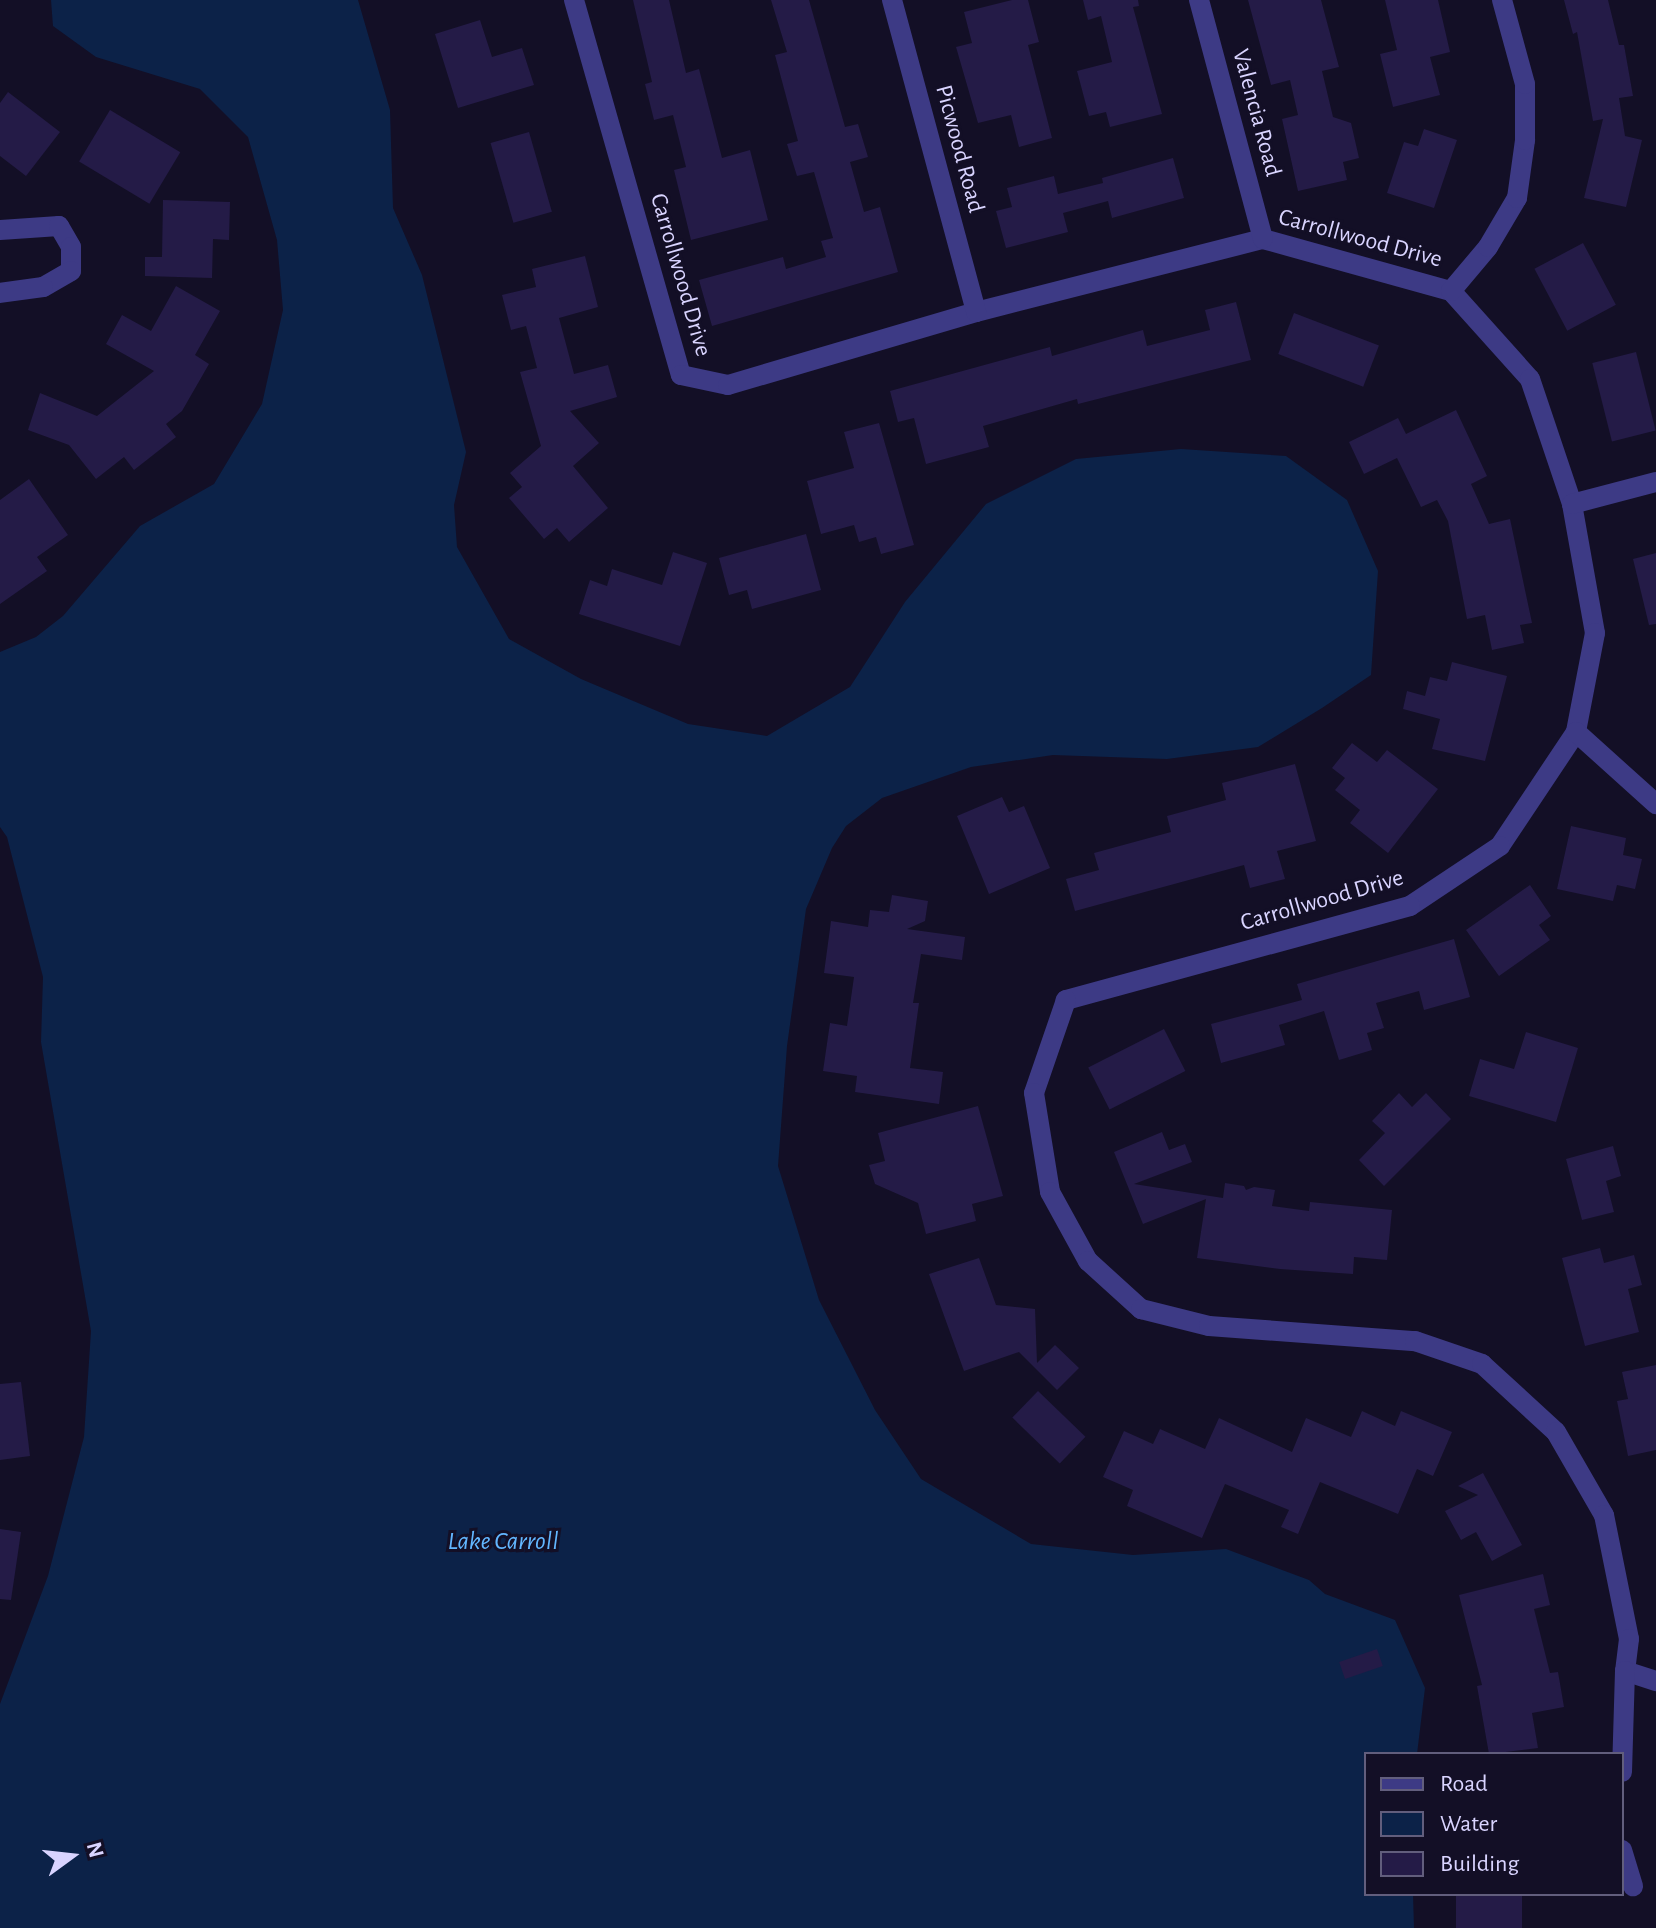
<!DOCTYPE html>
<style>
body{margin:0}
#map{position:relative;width:1656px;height:1928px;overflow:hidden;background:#130f26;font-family:"Alegreya Sans",sans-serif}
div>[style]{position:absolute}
.water>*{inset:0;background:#0c2248}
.building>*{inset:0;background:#241b47;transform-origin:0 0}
.street>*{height:20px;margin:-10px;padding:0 10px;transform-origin:10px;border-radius:10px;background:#3d3a85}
span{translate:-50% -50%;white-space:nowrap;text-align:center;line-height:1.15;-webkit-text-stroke:6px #130f26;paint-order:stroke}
.street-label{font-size:24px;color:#d9d4ff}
.water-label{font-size:26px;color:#62b6ff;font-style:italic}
.legend{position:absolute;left:1364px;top:1752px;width:260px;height:144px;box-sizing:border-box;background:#130f26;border:2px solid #625e7d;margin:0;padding:10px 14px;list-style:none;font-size:24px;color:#d9d4ff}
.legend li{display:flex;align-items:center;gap:16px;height:40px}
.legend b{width:40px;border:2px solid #625e7d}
.north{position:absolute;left:32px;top:1816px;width:80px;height:80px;-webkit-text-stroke:6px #130f26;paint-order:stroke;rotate:75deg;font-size:22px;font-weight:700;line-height:32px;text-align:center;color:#d9d4ff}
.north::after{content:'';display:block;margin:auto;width:28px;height:36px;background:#d9d4ff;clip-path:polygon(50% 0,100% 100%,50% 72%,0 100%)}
</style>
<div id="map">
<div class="water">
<i style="clip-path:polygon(51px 0,358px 0,390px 110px,393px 208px,422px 275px,466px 452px,454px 505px,457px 547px,509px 639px,581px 679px,688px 724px,767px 736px,850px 687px,905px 602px,986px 504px,1076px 459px,1181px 449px,1286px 456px,1347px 500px,1378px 571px,1371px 675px,1322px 708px,1258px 747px,1167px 759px,1053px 755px,971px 767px,882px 798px,846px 826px,832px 848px,806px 909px,787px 1046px,778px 1166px,819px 1300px,875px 1410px,921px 1479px,1031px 1544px,1133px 1555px,1226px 1549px,1309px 1580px,1325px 1594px,1395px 1620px,1425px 1688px,1417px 1754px,1366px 1754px,1366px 1894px,1413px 1894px,1414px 1928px,0 1928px,0 1704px,48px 1576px,84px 1437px,91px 1331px,41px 1042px,43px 977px,7px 837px,0 827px,0 652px,36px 637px,63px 616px,140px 526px,214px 484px,262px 404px,283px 310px,277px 240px,248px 137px,200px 89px,96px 57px,53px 26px)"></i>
</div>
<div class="building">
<i style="clip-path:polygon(633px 0,669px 0,686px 73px,699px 69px,722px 158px,750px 150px,768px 220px,691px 240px,674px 170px,686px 167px,673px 115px,654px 120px,645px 84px,652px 82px)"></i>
<i style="clip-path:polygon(771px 0,809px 0,845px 127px,858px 124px,868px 157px,850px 162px,864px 212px,880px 207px,898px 272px,712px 326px,699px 280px,783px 257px,786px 269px,826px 257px,821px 241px,833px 238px,814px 172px,797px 176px,787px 144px,798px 141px,775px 55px,787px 52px)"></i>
<i style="clip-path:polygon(1012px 0,1028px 0,1039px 42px,1028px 45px,1052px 138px,1019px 147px,1011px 115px,978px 123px,956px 47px,972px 43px,964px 12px)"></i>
<i style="clip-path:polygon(1083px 0,1138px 0,1139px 6px,1133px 7px,1162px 114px,1110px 127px,1106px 112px,1089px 116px,1077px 71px,1112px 62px,1101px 16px,1088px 20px)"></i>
<i style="clip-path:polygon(1248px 0,1321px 0,1339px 67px,1322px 71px,1333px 117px,1351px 123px,1359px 158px,1343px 162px,1347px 180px,1298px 191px,1282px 119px,1298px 115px,1290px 80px,1271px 85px)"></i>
<i style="clip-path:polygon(1385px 0,1438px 0,1450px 52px,1430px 57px,1440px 95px,1393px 107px,1380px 54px,1397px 50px)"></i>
<i style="clip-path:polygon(1564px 0,1608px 0,1619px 45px,1624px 45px,1633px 96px,1619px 98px,1625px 136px,1642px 140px,1626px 207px,1584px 198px,1603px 119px,1593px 121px,1577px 32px,1573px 34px)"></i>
<i style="clip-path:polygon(480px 20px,492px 57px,522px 48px,534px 85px,458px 108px,435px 34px)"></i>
<i style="clip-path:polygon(8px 92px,60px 132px,26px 176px,0 156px,0 103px)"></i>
<i style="left:110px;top:110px;width:82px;height:60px;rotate:31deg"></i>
<i style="clip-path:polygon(1424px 129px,1457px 140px,1434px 208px,1387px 193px,1404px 142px,1418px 146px)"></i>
<i style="left:529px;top:132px;width:83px;height:40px;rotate:74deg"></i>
<i style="clip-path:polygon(1173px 158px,1184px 198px,1112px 218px,1108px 201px,1063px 213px,1068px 232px,1006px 248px,996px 211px,1012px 207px,1007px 188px,1054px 176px,1058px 194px,1103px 183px,1102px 178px)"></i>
<i style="clip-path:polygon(163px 200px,230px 202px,229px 240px,213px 239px,212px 278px,145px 276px,145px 257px,162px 257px)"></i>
<i style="left:1583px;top:243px;width:70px;height:55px;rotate:62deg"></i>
<i style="clip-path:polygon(585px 256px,598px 307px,559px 318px,574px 374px,608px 365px,617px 397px,570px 411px,599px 443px,573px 466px,608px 508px,569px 542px,557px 528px,544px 539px,509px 498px,522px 487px,510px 473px,541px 446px,520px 372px,537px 368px,526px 326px,511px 330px,502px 295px,536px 287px,532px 269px)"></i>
<i style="clip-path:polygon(176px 286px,220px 311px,195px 355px,209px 364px,182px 411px,166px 424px,176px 437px,134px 470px,124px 457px,96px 479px,69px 445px,28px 430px,40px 393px,97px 416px,154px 371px,106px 344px,122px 315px,151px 331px)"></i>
<i style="clip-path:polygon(1236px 302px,1251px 360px,1078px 404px,1077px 399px,983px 426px,989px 447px,926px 464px,914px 418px,898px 422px,890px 391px,1050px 347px,1052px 356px,1143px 330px,1147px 346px,1210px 330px,1205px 310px)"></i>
<i style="left:1294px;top:313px;width:91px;height:44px;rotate:21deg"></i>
<i style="left:1636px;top:352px;width:81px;height:45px;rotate:76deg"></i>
<i style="clip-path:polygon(1456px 410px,1487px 476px,1471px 484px,1489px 524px,1510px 519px,1532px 623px,1520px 625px,1524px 643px,1492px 650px,1485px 615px,1467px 619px,1448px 521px,1437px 500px,1421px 507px,1397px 458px,1364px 474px,1349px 442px,1398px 418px,1406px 434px)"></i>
<i style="clip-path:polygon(879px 423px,914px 545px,881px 554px,876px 537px,859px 542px,854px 525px,821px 534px,807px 481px,854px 468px,844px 432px)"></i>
<i style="clip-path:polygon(29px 479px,68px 535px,37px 557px,47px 571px,0 604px,0 500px)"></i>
<i style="clip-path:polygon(806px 534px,821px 590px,752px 609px,747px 590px,729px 595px,719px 558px)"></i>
<i style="clip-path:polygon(673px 552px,707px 563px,680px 646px,579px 614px,590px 580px,607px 586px,612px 569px,662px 585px)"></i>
<i style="clip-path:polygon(1656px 553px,1656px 624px,1649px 625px,1633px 559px)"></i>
<i style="clip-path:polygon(1452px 662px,1507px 676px,1485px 761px,1432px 749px,1440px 719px,1403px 709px,1407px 691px,1425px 696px,1430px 677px,1447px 681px)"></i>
<i style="clip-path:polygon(1352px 743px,1377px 762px,1387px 750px,1438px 789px,1388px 853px,1350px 823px,1360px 810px,1335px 790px,1345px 778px,1332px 768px)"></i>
<i style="clip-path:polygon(1295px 764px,1316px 841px,1277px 851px,1285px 879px,1250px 888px,1244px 865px,1075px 911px,1066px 879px,1099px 870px,1094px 853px,1171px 832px,1167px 816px,1226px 800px,1222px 783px)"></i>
<i style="clip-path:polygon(1002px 797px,1009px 812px,1024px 806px,1050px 868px,989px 894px,957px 816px)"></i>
<i style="clip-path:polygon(1571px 826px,1626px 838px,1623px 855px,1642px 859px,1635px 889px,1617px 885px,1613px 901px,1557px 889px)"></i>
<i style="clip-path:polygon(1530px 885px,1551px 916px,1539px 925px,1550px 940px,1499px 976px,1466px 930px)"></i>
<i style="clip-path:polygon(892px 895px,928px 901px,925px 921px,907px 929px,965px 937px,962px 960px,921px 954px,913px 1003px,919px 1003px,910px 1068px,943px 1072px,939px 1104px,855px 1092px,857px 1076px,823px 1071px,830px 1023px,847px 1026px,854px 977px,824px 973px,831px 921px,868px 927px,870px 910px,889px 912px)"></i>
<i style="clip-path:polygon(1454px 939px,1470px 997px,1424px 1010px,1419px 991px,1376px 1003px,1384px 1028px,1367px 1033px,1372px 1050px,1339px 1060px,1324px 1011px,1279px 1025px,1285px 1045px,1221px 1063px,1211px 1024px,1302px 1000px,1297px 984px)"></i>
<i style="left:1164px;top:1029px;width:47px;height:85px;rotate:63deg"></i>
<i style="clip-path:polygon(1526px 1032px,1578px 1048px,1556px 1122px,1469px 1096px,1480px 1059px,1514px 1069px)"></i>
<i style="clip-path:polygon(1399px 1093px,1412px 1107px,1426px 1093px,1451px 1119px,1384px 1186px,1359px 1160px,1385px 1133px,1372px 1121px)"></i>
<i style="clip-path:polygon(978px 1106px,1003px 1196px,972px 1204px,976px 1221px,926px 1234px,918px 1203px,875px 1184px,869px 1165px,885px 1161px,878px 1133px)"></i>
<i style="clip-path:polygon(1162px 1132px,1169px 1150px,1185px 1144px,1192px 1162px,1134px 1184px,1223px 1198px,1225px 1183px,1244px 1186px,1246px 1190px,1254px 1187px,1275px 1190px,1272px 1206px,1309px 1211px,1310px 1202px,1392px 1210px,1387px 1260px,1354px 1257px,1353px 1274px,1280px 1269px,1197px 1258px,1206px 1199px,1143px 1224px,1114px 1152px)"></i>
<i style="clip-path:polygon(1613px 1146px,1621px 1176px,1606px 1181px,1614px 1212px,1582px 1220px,1566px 1159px)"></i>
<i style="clip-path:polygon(1600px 1248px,1604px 1263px,1634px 1255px,1642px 1285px,1628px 1289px,1639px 1332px,1585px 1346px,1562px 1258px)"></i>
<i style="clip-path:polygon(979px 1258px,996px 1305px,1035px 1309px,1037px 1363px,1055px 1345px,1079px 1368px,1057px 1390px,1019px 1352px,964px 1371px,929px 1274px)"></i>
<i style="clip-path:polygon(1656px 1365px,1656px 1450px,1628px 1456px,1617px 1401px,1628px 1399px,1622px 1372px)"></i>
<i style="clip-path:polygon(21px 1382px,30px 1456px,0 1460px,0 1384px)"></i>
<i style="left:1038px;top:1391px;width:66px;height:37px;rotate:44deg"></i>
<i style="clip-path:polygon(1362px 1411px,1395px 1426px,1401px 1411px,1452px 1432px,1433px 1476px,1417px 1469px,1398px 1514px,1320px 1482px,1298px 1534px,1281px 1527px,1289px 1510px,1225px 1484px,1202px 1538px,1127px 1506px,1133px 1490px,1103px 1477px,1124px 1431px,1153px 1444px,1160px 1429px,1205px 1449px,1219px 1418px,1292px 1452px,1306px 1418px,1351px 1437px)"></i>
<i style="clip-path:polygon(1483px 1473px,1522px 1545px,1492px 1561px,1476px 1532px,1461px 1540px,1445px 1511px,1478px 1495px,1458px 1486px)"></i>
<i style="clip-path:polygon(0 1529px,21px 1532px,11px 1600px,0 1599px)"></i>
<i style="clip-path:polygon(1543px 1574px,1550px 1605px,1534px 1609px,1550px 1673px,1558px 1672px,1564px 1707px,1532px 1713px,1538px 1748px,1489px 1754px,1477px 1686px,1482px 1685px,1459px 1595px)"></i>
<i style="left:1377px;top:1649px;width:18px;height:40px;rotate:71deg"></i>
<i style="left:1456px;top:1894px;width:66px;height:34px"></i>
</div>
<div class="street">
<i style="left:574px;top:0;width:390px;rotate:74.1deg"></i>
<i style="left:681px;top:375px;width:48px;rotate:12deg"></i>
<i style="left:728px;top:385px;width:259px;rotate:-16.4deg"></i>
<i style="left:976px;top:312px;width:296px;rotate:-14.3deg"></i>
<i style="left:1263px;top:239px;width:195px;rotate:15.5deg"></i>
<i style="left:1451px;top:291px;width:118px;rotate:48.1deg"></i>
<i style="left:1530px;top:379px;width:132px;rotate:71.4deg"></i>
<i style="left:1572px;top:504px;width:131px;rotate:79.9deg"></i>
<i style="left:1595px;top:633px;width:101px;rotate:100.9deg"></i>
<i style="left:1576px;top:732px;width:137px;rotate:123.7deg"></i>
<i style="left:1500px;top:846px;width:108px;rotate:146.3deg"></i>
<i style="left:1410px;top:906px;width:357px;rotate:164.7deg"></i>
<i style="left:1066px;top:1000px;width:98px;rotate:109deg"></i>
<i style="left:1034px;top:1093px;width:100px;rotate:80.8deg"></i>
<i style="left:1050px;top:1192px;width:79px;rotate:61.2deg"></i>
<i style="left:1088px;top:1261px;width:72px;rotate:42.2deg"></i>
<i style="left:1141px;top:1309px;width:70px;rotate:14deg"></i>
<i style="left:1209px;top:1326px;width:207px;rotate:4.2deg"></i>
<i style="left:1415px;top:1341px;width:71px;rotate:18.9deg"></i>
<i style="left:1482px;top:1364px;width:100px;rotate:42.6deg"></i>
<i style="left:1556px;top:1432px;width:96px;rotate:60deg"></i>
<i style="left:1604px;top:1515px;width:126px;rotate:78.6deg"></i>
<i style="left:1629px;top:1639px;width:32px;rotate:97deg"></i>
<i style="left:1625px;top:1671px;width:33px;rotate:18deg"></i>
<i style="left:892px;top:0;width:323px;rotate:74.9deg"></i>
<i style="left:1199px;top:0;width:247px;rotate:75deg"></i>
<i style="left:0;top:230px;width:59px;rotate:-3.9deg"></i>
<i style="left:59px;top:226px;width:24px;rotate:60deg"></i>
<i style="left:71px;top:247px;width:24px;rotate:90deg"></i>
<i style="left:71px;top:271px;width:32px;rotate:150deg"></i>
<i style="left:43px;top:287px;width:43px;rotate:172.1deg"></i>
<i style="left:1451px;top:291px;width:57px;rotate:-49.9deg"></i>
<i style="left:1488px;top:247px;width:57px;rotate:-59.4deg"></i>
<i style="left:1517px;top:198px;width:59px;rotate:-82.1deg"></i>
<i style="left:1525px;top:140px;width:56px;rotate:-90deg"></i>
<i style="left:1525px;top:84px;width:87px;rotate:-105.3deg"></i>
<i style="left:1572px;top:504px;width:87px;rotate:-14.7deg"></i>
<i style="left:1576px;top:732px;width:108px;rotate:42deg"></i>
<i style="left:1622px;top:1772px;width:101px;rotate:-88.3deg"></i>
<i style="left:1622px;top:1850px;width:38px;rotate:73deg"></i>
</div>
<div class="street-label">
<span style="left:1256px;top:113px;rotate:75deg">Valencia Road</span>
<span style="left:959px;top:149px;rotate:75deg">Picwood Road</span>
<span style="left:1360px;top:239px;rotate:15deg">Carrollwood Drive</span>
<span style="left:680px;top:275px;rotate:74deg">Carrollwood Drive</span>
<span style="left:1322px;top:901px;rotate:-16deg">Carrollwood Drive</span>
</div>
<div class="water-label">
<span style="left:503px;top:1542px">Lake Carroll</span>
</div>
<ul class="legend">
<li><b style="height:10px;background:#3d3a85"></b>Road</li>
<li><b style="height:22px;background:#0c2248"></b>Water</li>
<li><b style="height:22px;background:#241b47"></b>Building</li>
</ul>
<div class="north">N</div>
</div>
